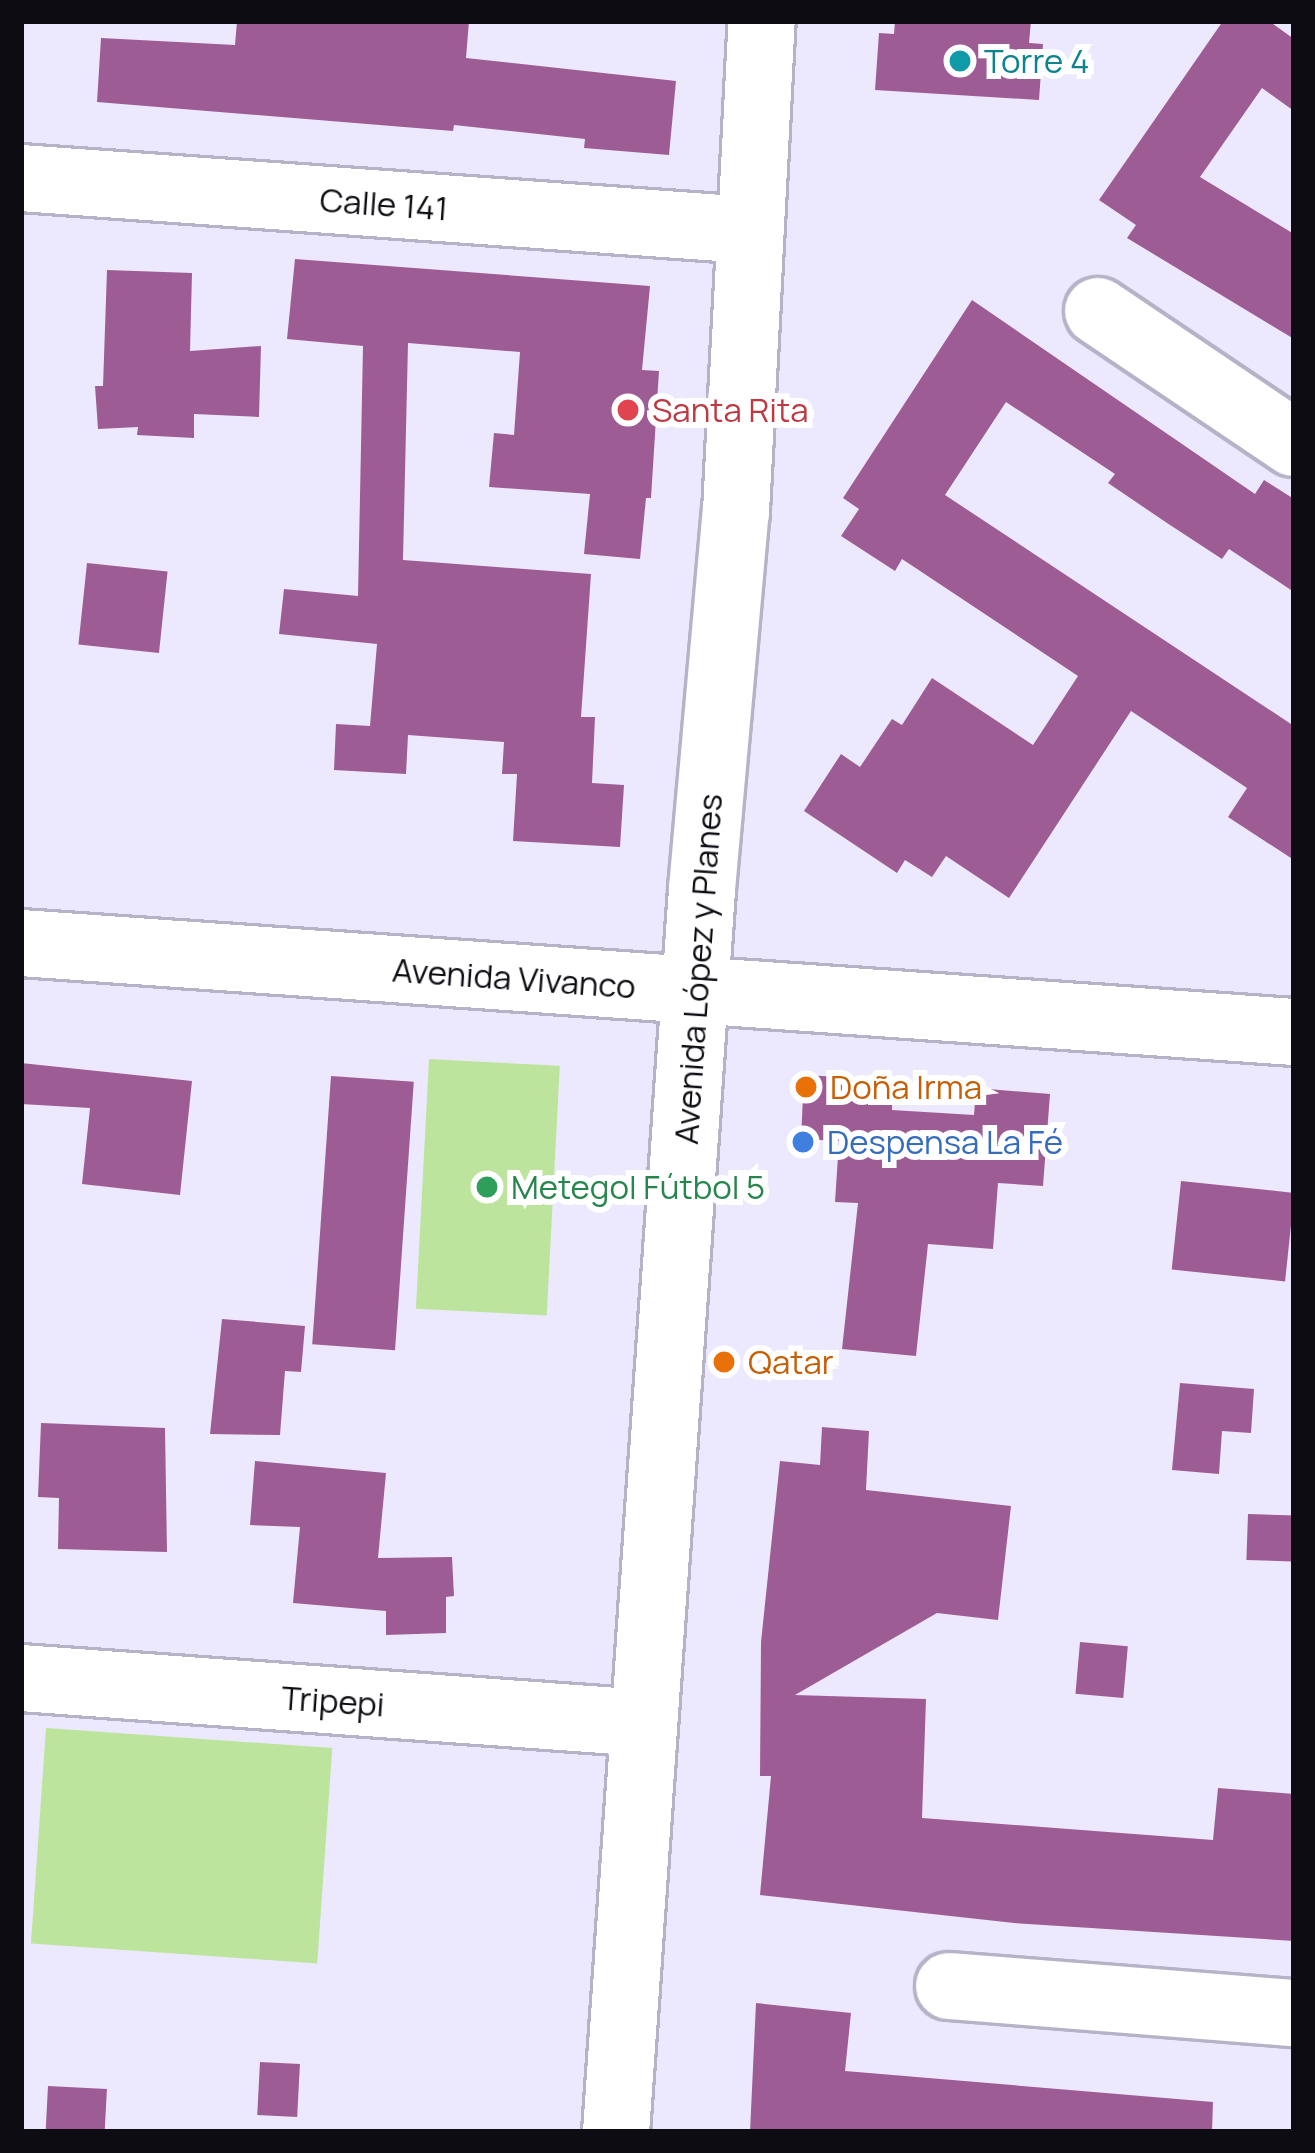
<!DOCTYPE html>
<meta charset="utf-8">
<style>
body{margin:0}
#map{position:relative;width:1315px;height:2153px;overflow:hidden;background:#ece9fe;font-family:Manrope,sans-serif}
div>[style]{position:absolute}
.green>*{inset:0;background:#bde49c;transform-origin:0 0}
.building>*{inset:0;background:#9e5c95;transform-origin:0 0}
.roads{filter:drop-shadow(3px 0 #b6b2c7) drop-shadow(-3px 0 #b6b2c7) drop-shadow(0 3px #b6b2c7) drop-shadow(0 -3px #b6b2c7)}
.minor>*{height:66px;margin:-33px;padding:0 33px;transform-origin:33px;border-radius:33px;background:#fff}
.major>*{height:66px;margin:-33px;padding:0 33px;transform-origin:33px;border-radius:33px;background:#fff}
.dots>*{width:33px;height:33px;translate:-50% -50%;box-sizing:border-box;border:6px solid #fff;border-radius:50%}
span{translate:-50% -50%;white-space:nowrap;text-align:center;line-height:1.15;-webkit-text-stroke:12px #fff;paint-order:stroke}
.culture-label{font-size:33px;color:#0d838f}
.left{translate:0 -50%;text-align:left}
.street-label{font-size:33px;color:#0d0c12}
.health-label{font-size:33px;color:#be3a42}
.food-label{font-size:33px;color:#c56008}
.shop-label{font-size:33px;color:#366cbe}
.leisure-label{font-size:33px;color:#27864d}
.frame{position:absolute;inset:0;border:24px solid #0d0c12;pointer-events:none}
</style>
<div id="map">
<div class="green">
<i style="left:429px;top:1059px;width:131px;height:250px;rotate:3deg"></i>
<i style="left:46px;top:1728px;width:287px;height:216px;rotate:4deg"></i>
</div>
<div class="building">
<i style="clip-path:polygon(237px 21px,469px 21px,466px 58px,676px 81px,669px 155px,584px 148px,585px 139px,454px 125px,453px 131px,97px 102px,101px 38px,235px 45px)"></i>
<i style="clip-path:polygon(895px 21px,1031px 21px,1029px 43px,1043px 44px,1039px 100px,875px 90px,879px 33px,894px 34px)"></i>
<i style="clip-path:polygon(1223px 21px,1269px 21px,1294px 39px,1294px 111px,1262px 88px,1200px 177px,1294px 234px,1294px 339px,1127px 238px,1136px 225px,1099px 200px)"></i>
<i style="clip-path:polygon(295px 259px,650px 286px,642px 370px,659px 371px,651px 498px,646px 498px,640px 559px,584px 554px,590px 494px,489px 487px,494px 433px,514px 435px,520px 352px,408px 343px,403px 560px,591px 574px,581px 717px,595px 717px,592px 783px,624px 785px,620px 847px,513px 841px,517px 774px,502px 774px,504px 742px,408px 735px,406px 774px,334px 770px,336px 724px,370px 726px,377px 644px,279px 634px,284px 589px,358px 596px,363px 346px,287px 339px)"></i>
<i style="clip-path:polygon(107px 270px,192px 273px,190px 351px,261px 346px,259px 417px,194px 414px,194px 438px,137px 435px,138px 427px,98px 429px,95px 386px,103px 386px)"></i>
<i style="clip-path:polygon(972px 300px,1255px 494px,1264px 480px,1294px 499px,1294px 592px,1229px 549px,1222px 559px,1167px 523px,1108px 483px,1115px 474px,1006px 402px,945px 495px,1294px 726px,1294px 860px,1228px 817px,1247px 788px,1131px 711px,1009px 898px,946px 856px,932px 877px,905px 860px,897px 873px,804px 811px,841px 754px,860px 767px,892px 719px,902px 725px,932px 678px,1033px 745px,1078px 676px,902px 559px,895px 571px,841px 536px,859px 509px,843px 498px)"></i>
<i style="left:87px;top:563px;width:81px;height:82px;rotate:6deg"></i>
<i style="clip-path:polygon(21px 1063px,192px 1081px,180px 1195px,82px 1184px,90px 1108px,21px 1104px)"></i>
<i style="clip-path:polygon(804px 1075px,893px 1080px,892px 1110px,974px 1115px,976px 1088px,1050px 1094px,1043px 1186px,998px 1183px,993px 1249px,928px 1244px,916px 1356px,842px 1349px,858px 1203px,835px 1202px,839px 1141px,801px 1139px)"></i>
<i style="left:331px;top:1076px;width:83px;height:269px;rotate:4deg"></i>
<i style="left:1181px;top:1181px;width:114px;height:89px;rotate:6deg"></i>
<i style="clip-path:polygon(222px 1319px,305px 1326px,301px 1372px,285px 1371px,280px 1435px,210px 1434px)"></i>
<i style="clip-path:polygon(1180px 1383px,1254px 1389px,1251px 1433px,1222px 1431px,1219px 1474px,1172px 1470px)"></i>
<i style="clip-path:polygon(41px 1423px,165px 1428px,167px 1552px,58px 1549px,59px 1498px,38px 1497px)"></i>
<i style="clip-path:polygon(822px 1427px,869px 1431px,866px 1490px,1011px 1506px,998px 1620px,937px 1613px,795px 1695px,926px 1699px,922px 1818px,1213px 1840px,1218px 1788px,1294px 1794px,1294px 1941px,1014px 1923px,760px 1895px,771px 1776px,760px 1776px,761px 1642px,780px 1461px,820px 1465px)"></i>
<i style="clip-path:polygon(255px 1461px,386px 1473px,378px 1558px,452px 1557px,454px 1596px,446px 1597px,446px 1633px,386px 1635px,386px 1611px,293px 1603px,300px 1527px,250px 1525px)"></i>
<i style="left:1248px;top:1514px;width:46px;height:46px;rotate:2deg"></i>
<i style="left:1080px;top:1642px;width:48px;height:52px;rotate:5deg"></i>
<i style="clip-path:polygon(756px 2003px,851px 2013px,845px 2071px,1213px 2102px,1212px 2132px,750px 2132px)"></i>
<i style="left:260px;top:2062px;width:40px;height:53px;rotate:3deg"></i>
<i style="left:48px;top:2086px;width:59px;height:46px;rotate:3deg"></i>
</div>
<div class="roads">
<div class="minor">
<i style="left:21px;top:178px;width:729px;rotate:4.09deg"></i>
<i style="left:1098px;top:311px;width:236px;rotate:34deg"></i>
<i style="left:21px;top:1678px;width:625px;rotate:4.13deg"></i>
<i style="left:949px;top:1986px;width:346px;rotate:4.5deg"></i>
</div>
<div class="major">
<i style="left:21px;top:943px;width:1276px;rotate:4deg"></i>
<i style="left:616px;top:2132px;width:1246px;rotate:-86.04deg"></i>
<i style="left:702px;top:889px;width:380px;rotate:-84.9deg"></i>
<i style="left:736px;top:511px;width:491px;rotate:-87deg"></i>
</div>
</div>
<div class="dots">
<i style="left:960px;top:61px;background:#0f9aa8"></i>
<i style="left:628px;top:410px;background:#e0444e"></i>
<i style="left:806px;top:1087px;background:#e8710a"></i>
<i style="left:803px;top:1142px;background:#3f7fe0"></i>
<i style="left:487px;top:1187px;background:#2e9e5b"></i>
<i style="left:724px;top:1362px;background:#e8710a"></i>
</div>
<div class="culture-label">
<span class="left" style="left:984px;top:61px">Torre 4</span>
</div>
<div class="street-label">
<span style="left:384px;top:204px;rotate:4deg">Calle 141</span>
<span style="left:698px;top:969px;rotate:-86deg">Avenida López y Planes</span>
<span style="left:514px;top:978px;rotate:4deg">Avenida Vivanco</span>
<span style="left:333px;top:1701px;rotate:4deg">Tripepi</span>
</div>
<div class="health-label">
<span class="left" style="left:652px;top:410px">Santa Rita</span>
</div>
<div class="food-label">
<span class="left" style="left:830px;top:1087px">Doña Irma</span>
<span class="left" style="left:748px;top:1362px">Qatar</span>
</div>
<div class="shop-label">
<span class="left" style="left:827px;top:1142px">Despensa La Fé</span>
</div>
<div class="leisure-label">
<span class="left" style="left:511px;top:1187px">Metegol Fútbol 5</span>
</div>
<div class="frame"></div>
</div>
